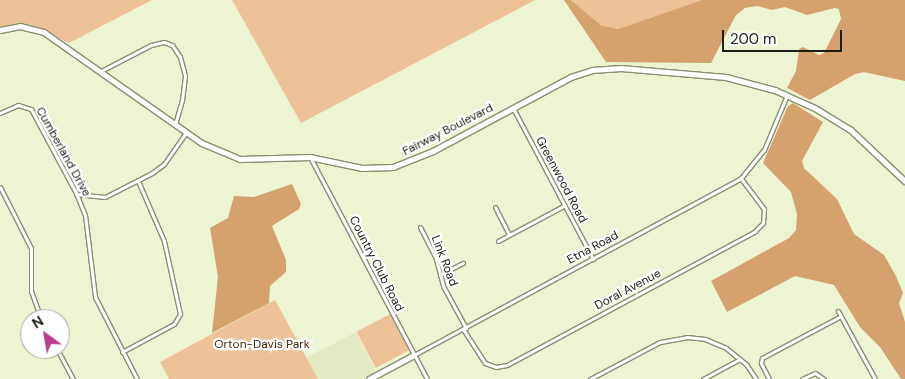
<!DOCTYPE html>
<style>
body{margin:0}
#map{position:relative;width:905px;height:379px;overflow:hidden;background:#ecf4d2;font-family:"DM Sans",sans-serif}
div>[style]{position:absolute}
.built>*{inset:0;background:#e1eac1}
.green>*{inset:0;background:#eec298;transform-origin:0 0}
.forest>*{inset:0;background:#d5a16e}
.roads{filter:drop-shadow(1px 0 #888f70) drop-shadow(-1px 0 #888f70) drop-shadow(0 1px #888f70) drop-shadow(0 -1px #888f70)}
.street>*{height:3px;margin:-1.5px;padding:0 1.5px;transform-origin:1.5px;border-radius:1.5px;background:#fff}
.secondary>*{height:4.5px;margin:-2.25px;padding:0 2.25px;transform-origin:2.25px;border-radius:2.25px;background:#fff}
span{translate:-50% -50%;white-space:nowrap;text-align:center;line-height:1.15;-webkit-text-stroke:4.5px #fff;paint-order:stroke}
.street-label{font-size:12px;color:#1b1e12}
.park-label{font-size:12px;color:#4b2900}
.north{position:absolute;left:20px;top:309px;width:50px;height:50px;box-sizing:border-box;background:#fff;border:1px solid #a4a5a0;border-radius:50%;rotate:328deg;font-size:14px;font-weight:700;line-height:20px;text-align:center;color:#1b1e12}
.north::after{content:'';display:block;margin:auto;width:18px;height:22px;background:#ba3d8b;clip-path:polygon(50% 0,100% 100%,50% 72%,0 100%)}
.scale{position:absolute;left:722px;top:30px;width:120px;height:22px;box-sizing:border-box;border:2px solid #1b1e12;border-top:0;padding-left:6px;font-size:15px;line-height:18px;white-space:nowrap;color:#1b1e12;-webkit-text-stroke:4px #fff;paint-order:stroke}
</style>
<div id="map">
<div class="built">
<i style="clip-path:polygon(356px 332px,377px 374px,369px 379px,318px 379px,306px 358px)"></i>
</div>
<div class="green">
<i style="clip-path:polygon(0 0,152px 0,69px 43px,31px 25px,0 27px)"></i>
<i style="clip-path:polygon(232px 0,535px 0,301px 123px)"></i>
<i style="clip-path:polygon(571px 0,702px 0,618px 29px,601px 25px)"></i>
<i style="clip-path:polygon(275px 300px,318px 379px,169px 379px,160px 362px)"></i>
<i style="left:390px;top:314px;width:41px;height:38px;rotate:62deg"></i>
</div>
<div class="forest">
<i style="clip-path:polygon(564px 0,571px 0,601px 25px,618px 29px,702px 0,905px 0,905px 81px,864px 72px,855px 74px,810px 100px,787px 88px,796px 71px,799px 49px,803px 47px,819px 55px,824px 53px,841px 19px,839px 9px,835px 8px,807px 15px,785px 7px,772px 10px,757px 6px,745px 8px,736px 15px,711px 63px,606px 62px)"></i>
<i style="clip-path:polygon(793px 103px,823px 122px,802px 161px,804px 168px,837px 199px,854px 234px,884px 255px,896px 276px,903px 293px,899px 303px,905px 322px,905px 379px,901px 379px,880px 347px,860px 327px,834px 285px,795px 276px,727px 312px,711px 281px,789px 238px,796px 230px,797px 214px,791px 192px,763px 163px,788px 106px)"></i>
<i style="clip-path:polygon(292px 184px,301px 204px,299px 209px,272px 226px,286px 260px,286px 272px,270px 286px,269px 303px,212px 333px,218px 277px,210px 228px,228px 218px,234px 196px,254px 197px)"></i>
</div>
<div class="roads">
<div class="street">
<i style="left:101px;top:71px;width:56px;rotate:-27.5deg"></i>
<i style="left:151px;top:45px;width:13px;rotate:-13deg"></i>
<i style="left:164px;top:42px;width:9px;rotate:21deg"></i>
<i style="left:172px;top:45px;width:14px;rotate:56deg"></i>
<i style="left:180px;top:57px;width:20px;rotate:75deg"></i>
<i style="left:185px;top:76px;width:24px;rotate:97deg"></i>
<i style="left:182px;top:100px;width:25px;rotate:106deg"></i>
<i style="left:513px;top:108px;width:171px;rotate:62.1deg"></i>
<i style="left:0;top:113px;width:20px;rotate:-24deg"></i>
<i style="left:18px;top:105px;width:14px;rotate:17deg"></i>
<i style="left:31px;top:109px;width:95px;rotate:61.8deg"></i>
<i style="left:76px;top:193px;width:24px;rotate:68deg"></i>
<i style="left:85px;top:215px;width:83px;rotate:83deg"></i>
<i style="left:95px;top:297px;width:92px;rotate:62.9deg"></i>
<i style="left:310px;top:157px;width:251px;rotate:62.2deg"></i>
<i style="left:0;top:187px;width:68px;rotate:63.1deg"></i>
<i style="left:31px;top:248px;width:43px;rotate:90deg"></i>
<i style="left:31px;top:291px;width:30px;rotate:70deg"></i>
<i style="left:76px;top:194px;width:29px;rotate:6deg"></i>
<i style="left:105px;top:197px;width:53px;rotate:-27.1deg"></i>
<i style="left:152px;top:173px;width:15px;rotate:-37deg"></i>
<i style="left:164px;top:164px;width:38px;rotate:-55deg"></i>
<i style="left:495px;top:207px;width:31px;rotate:63deg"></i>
<i style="left:420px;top:227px;width:36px;rotate:63deg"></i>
<i style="left:436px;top:259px;width:28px;rotate:75deg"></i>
<i style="left:443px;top:286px;width:48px;rotate:61.3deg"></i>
<i style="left:498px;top:241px;width:76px;rotate:-28.2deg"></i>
<i style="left:440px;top:275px;width:26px;rotate:-28deg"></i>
<i style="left:838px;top:311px;width:77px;rotate:61.4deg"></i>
<i style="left:463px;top:329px;width:40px;rotate:57.1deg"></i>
<i style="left:485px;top:363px;width:12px;rotate:20deg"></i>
<i style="left:496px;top:367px;width:11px;rotate:-10deg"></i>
<i style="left:507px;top:365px;width:281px;rotate:-28.3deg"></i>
<i style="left:754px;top:232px;width:13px;rotate:-45deg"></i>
<i style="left:763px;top:223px;width:14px;rotate:-86deg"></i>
<i style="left:764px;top:209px;width:39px;rotate:-127deg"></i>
<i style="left:57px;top:349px;width:34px;rotate:62deg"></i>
<i style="left:122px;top:352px;width:59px;rotate:-28.3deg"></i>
<i style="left:174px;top:324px;width:12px;rotate:-59deg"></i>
<i style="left:180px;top:314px;width:75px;rotate:-102.4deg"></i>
<i style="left:164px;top:241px;width:65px;rotate:-113.4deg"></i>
<i style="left:414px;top:355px;width:372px;rotate:-28.4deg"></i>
<i style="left:741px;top:178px;width:36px;rotate:-51deg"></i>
<i style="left:764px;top:150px;width:60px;rotate:-67.3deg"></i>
<i style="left:590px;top:379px;width:79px;rotate:-27.9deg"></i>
<i style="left:660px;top:342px;width:27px;rotate:-10deg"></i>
<i style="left:687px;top:337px;width:18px;rotate:6deg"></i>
<i style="left:705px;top:339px;width:23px;rotate:23deg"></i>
<i style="left:726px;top:348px;width:26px;rotate:39deg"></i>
<i style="left:746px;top:364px;width:18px;rotate:56deg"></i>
<i style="left:703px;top:379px;width:42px;rotate:-28.4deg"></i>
<i style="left:769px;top:379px;width:18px;rotate:-117deg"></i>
<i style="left:761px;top:363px;width:5px;rotate:-79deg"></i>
<i style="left:762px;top:358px;width:89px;rotate:-28deg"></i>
<i style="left:802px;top:379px;width:14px;rotate:-25deg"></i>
<i style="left:815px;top:373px;width:11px;rotate:34deg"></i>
</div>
<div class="secondary">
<i style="left:0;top:30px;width:20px;rotate:-11deg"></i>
<i style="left:20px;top:26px;width:25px;rotate:14deg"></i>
<i style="left:44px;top:32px;width:193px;rotate:35.1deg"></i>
<i style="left:202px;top:143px;width:41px;rotate:22.8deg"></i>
<i style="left:240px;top:159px;width:70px;rotate:-1.6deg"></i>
<i style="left:310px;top:157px;width:53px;rotate:11.9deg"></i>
<i style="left:362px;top:168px;width:31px;rotate:-2deg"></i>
<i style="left:393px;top:167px;width:43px;rotate:-21.8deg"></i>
<i style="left:433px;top:151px;width:157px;rotate:-28.2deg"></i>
<i style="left:571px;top:77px;width:22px;rotate:-18deg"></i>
<i style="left:592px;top:70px;width:29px;rotate:-4deg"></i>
<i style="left:621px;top:68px;width:105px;rotate:4.9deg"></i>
<i style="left:726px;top:77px;width:51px;rotate:14.9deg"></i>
<i style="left:775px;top:90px;width:44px;rotate:24.2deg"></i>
<i style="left:815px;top:108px;width:42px;rotate:31.4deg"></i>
<i style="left:851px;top:130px;width:74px;rotate:43.4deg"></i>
<i style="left:369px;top:379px;width:51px;rotate:-28.1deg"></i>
</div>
</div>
<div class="street-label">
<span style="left:448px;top:130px;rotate:-27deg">Fairway Boulevard</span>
<span style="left:63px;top:152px;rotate:61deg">Cumberland Drive</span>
<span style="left:561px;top:180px;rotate:62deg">Greenwood Road</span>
<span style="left:593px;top:248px;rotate:-28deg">Etna Road</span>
<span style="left:444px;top:261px;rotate:69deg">Link Road</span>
<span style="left:376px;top:264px;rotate:63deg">Country Club Road</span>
<span style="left:628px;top:290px;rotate:-28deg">Doral Avenue</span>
</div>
<div class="park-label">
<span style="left:262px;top:345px">Orton-Davis Park</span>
</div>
<div class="north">N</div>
<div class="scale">200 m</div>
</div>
